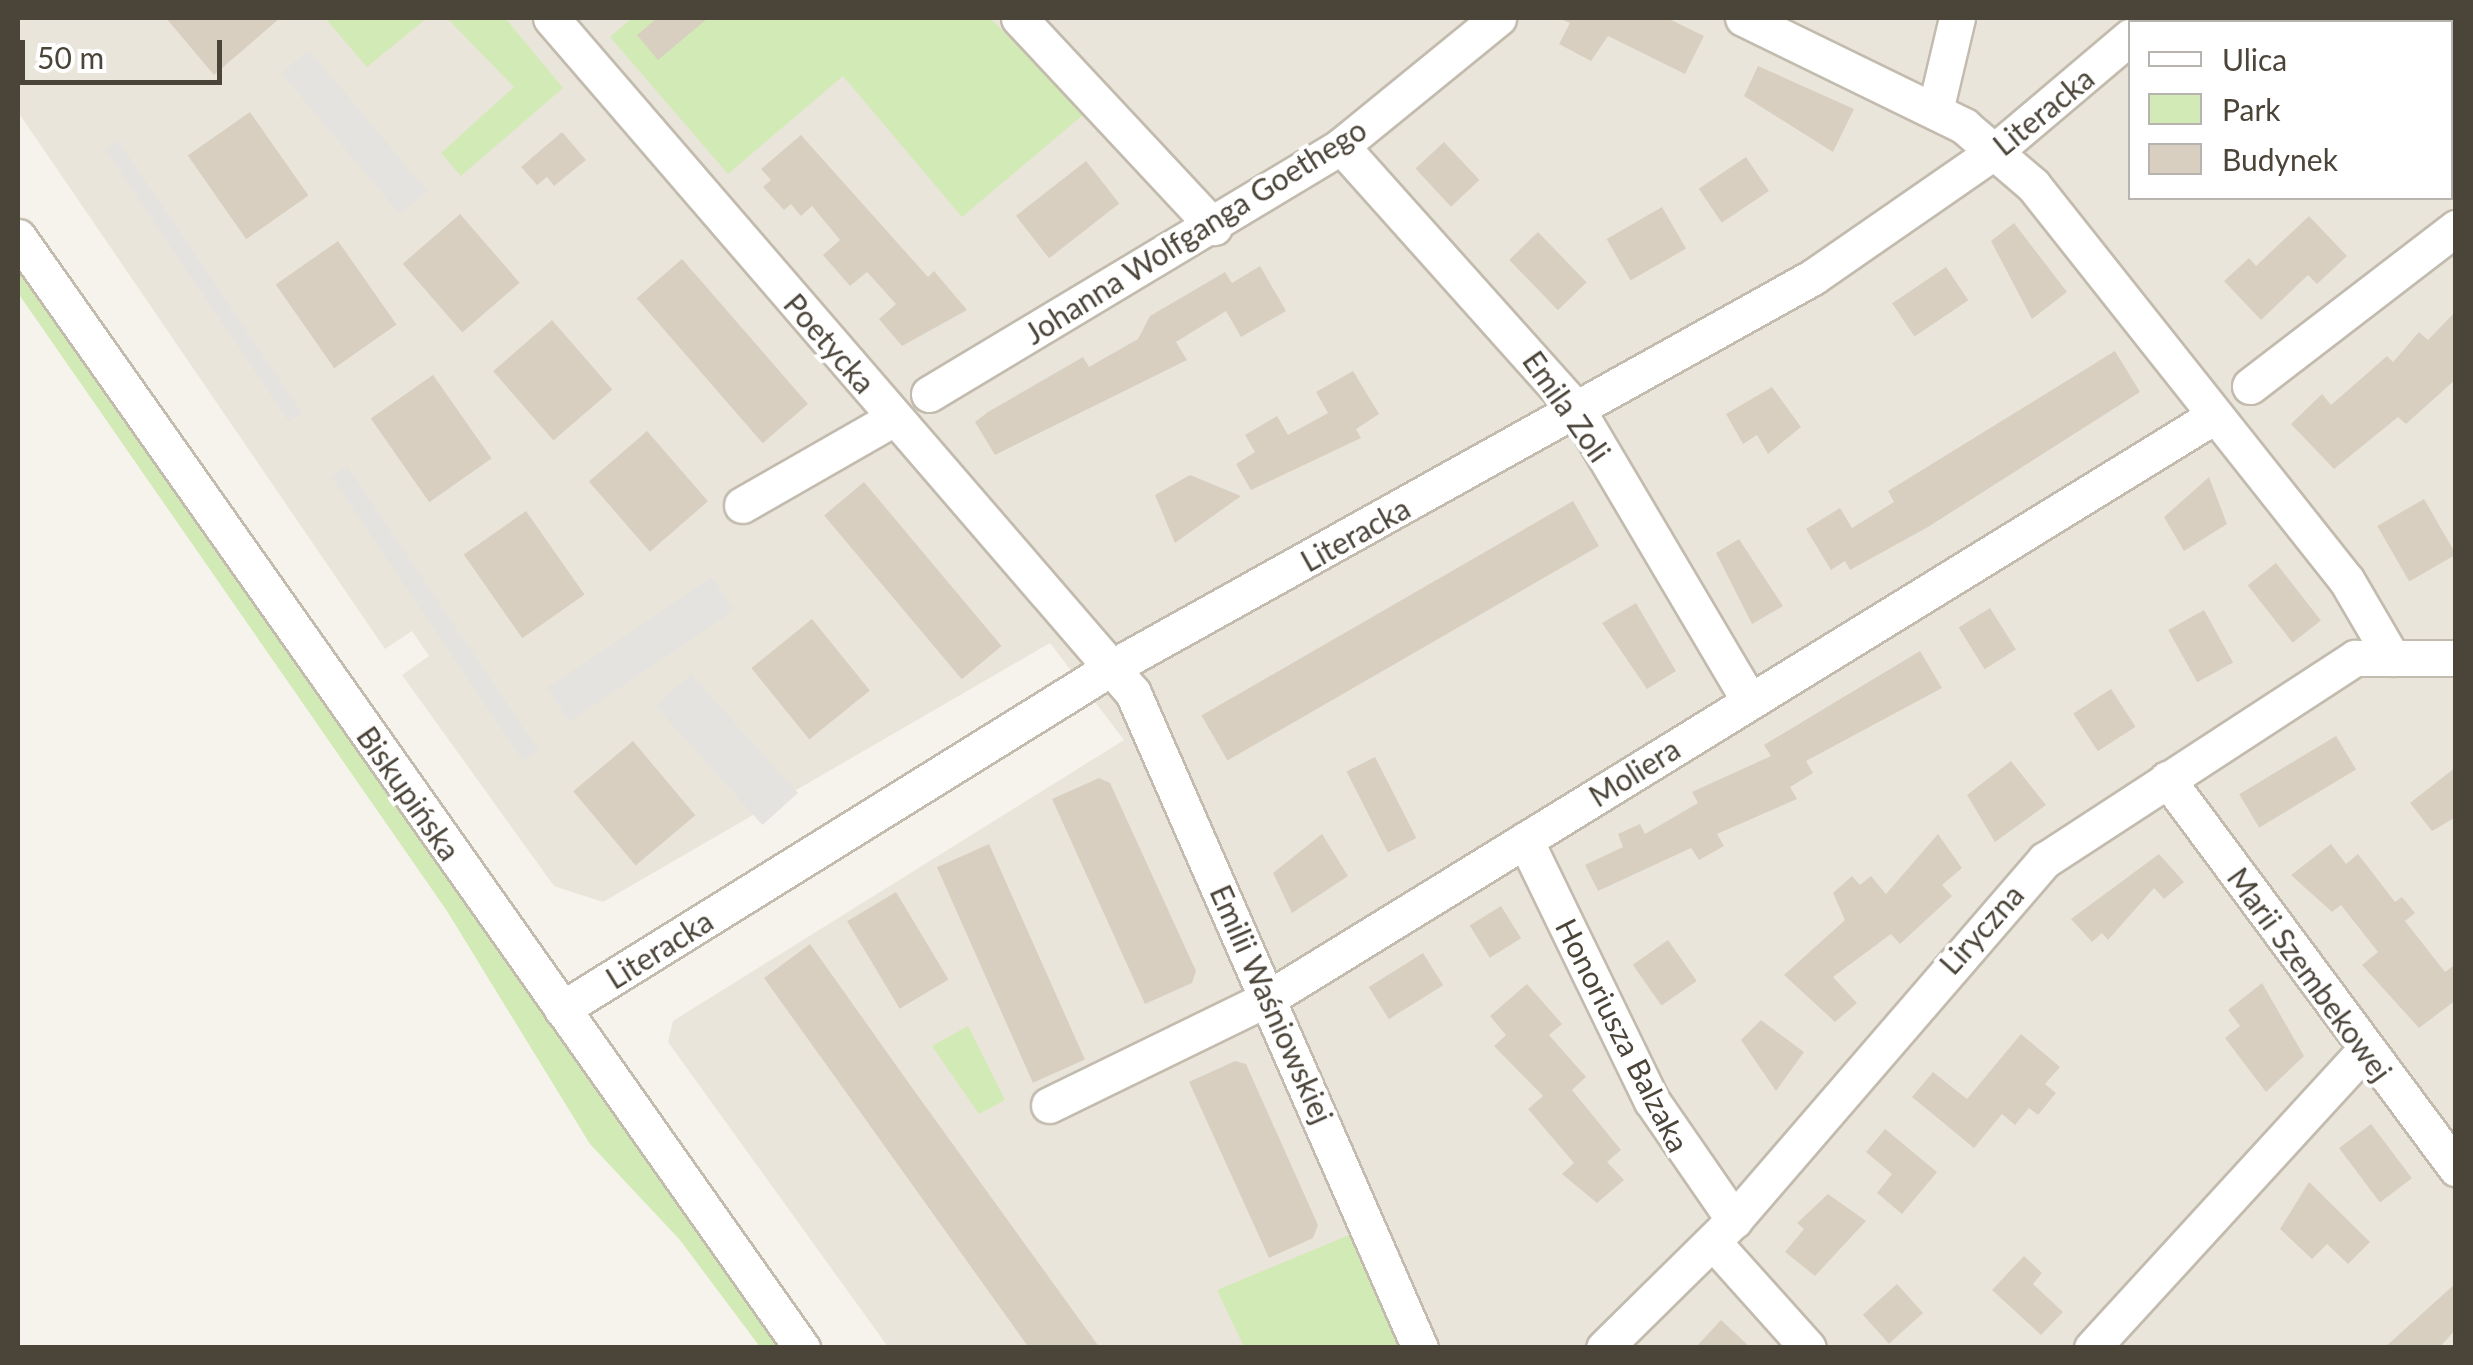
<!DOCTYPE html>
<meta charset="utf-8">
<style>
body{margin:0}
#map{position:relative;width:2473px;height:1365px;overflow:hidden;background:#f6f3ec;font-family:Lato,sans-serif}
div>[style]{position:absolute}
.residential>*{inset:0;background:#eae5da}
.green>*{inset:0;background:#d2eab5}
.parking>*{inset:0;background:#e5e3e0;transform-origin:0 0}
.building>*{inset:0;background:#d8cfc1;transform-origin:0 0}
.roads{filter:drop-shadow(2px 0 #c2bbae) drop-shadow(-2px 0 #c2bbae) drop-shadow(0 2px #c2bbae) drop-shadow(0 -2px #c2bbae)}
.minor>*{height:35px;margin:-17.5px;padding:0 17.5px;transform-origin:17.5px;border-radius:17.5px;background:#fff}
span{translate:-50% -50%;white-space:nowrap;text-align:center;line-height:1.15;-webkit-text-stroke:8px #fff;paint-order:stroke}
.street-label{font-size:30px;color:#4b4439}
.frame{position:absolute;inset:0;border:20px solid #4b4439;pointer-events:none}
.legend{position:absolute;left:2128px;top:20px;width:325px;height:180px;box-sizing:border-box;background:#fff;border:2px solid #b7b4b0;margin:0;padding:12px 18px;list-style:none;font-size:30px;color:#4b4439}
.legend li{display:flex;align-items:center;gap:20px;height:50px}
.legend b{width:50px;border:2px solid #b7b4b0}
.scale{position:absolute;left:20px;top:40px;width:202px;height:45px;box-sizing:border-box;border:5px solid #4b4439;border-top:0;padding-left:12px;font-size:30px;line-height:35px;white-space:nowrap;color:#4b4439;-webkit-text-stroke:8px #fff;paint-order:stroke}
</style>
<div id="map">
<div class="residential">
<i style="clip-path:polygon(evenodd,18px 18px,2455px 18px,2455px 1347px,888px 1347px,668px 1042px,673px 1021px,1124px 740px,1050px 643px,603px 902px,554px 886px,402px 675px,429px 656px,412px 631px,385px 649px,18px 112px,18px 18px,2130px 22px,2450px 22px,2450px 198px,2130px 198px,2130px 22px)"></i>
</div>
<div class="green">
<i style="clip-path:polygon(325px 18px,427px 18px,367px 67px)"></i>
<i style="clip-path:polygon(447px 18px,505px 18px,563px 88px,461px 176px,441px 153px,514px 87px)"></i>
<i style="clip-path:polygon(632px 18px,990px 18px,1084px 114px,962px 217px,843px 76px,728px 174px,610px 37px)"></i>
<i style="clip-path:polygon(18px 251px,785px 1347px,760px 1347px,680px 1240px,590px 1144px,447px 911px,18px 293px)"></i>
<i style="clip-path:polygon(968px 1026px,1005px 1100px,979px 1114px,932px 1046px)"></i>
<i style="clip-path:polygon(1349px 1235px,1398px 1347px,1244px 1347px,1217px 1290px)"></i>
</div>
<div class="parking">
<i style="left:309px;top:50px;width:184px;height:36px;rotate:50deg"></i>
<i style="left:118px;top:140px;width:329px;height:16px;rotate:56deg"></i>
<i style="left:347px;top:466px;width:343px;height:19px;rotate:56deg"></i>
<i style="left:712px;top:577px;width:40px;height:199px;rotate:56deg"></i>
<i style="left:691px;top:674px;width:160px;height:48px;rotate:48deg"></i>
</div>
<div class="building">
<i style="clip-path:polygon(166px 18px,280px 18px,214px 75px)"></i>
<i style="clip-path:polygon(657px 18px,708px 18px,658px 60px,637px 35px)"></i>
<i style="clip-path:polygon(1558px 18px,1667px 18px,1704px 36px,1685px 74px,1608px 36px,1591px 61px,1559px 44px,1570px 23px)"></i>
<i style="clip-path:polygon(1758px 66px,1854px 109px,1833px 152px,1744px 96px)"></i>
<i style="left:250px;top:112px;width:102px;height:76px;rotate:55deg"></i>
<i style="clip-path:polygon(562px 132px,586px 160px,554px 186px,547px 177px,537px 185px,521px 167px)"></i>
<i style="clip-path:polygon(801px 135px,928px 277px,934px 271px,967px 310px,902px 346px,879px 319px,896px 304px,867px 272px,850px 286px,823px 255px,840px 240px,812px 206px,801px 216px,791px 204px,784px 210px,763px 187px,771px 180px,761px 169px)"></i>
<i style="left:1444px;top:142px;width:52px;height:39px;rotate:47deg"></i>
<i style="left:1746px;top:157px;width:41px;height:57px;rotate:56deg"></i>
<i style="left:1086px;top:161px;width:54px;height:89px;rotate:52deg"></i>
<i style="left:1662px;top:207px;width:48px;height:64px;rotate:60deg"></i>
<i style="left:460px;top:214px;width:91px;height:76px;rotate:49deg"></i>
<i style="clip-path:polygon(2309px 216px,2347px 256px,2317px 284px,2308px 275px,2261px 320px,2224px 281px,2249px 258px,2256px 266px)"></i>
<i style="clip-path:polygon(2014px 223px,2067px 292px,2032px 319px,1991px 241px)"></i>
<i style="left:1538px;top:232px;width:70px;height:40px;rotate:46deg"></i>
<i style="left:338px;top:241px;width:102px;height:76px;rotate:55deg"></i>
<i style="left:682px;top:259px;width:192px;height:60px;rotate:49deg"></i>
<i style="clip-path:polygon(1260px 266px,1286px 311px,1241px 337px,1226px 311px,1176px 342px,1187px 360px,995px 455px,975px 422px,988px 412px,1083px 357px,1089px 367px,1138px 339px,1150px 316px,1225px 272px,1232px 283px)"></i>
<i style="left:1946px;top:267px;width:40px;height:65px;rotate:56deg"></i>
<i style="clip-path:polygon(2456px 311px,2456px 379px,2406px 424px,2398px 417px,2334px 469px,2291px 424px,2322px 394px,2331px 405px,2387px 356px,2393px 362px,2419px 332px,2428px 340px)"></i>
<i style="left:552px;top:320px;width:92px;height:78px;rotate:49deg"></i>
<i style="clip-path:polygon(2115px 351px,2140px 392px,1928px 527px,1850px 570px,1845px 561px,1831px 570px,1806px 529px,1840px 508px,1852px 528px,1894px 502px,1888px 491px)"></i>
<i style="clip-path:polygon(1353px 371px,1379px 414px,1356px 429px,1361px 438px,1251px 490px,1236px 464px,1255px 452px,1245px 435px,1277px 416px,1288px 435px,1328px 413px,1316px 392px)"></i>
<i style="left:433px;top:375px;width:102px;height:76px;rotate:55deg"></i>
<i style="clip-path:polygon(1772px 387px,1801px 427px,1768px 454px,1757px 435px,1743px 444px,1726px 414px)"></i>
<i style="left:647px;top:431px;width:93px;height:77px;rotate:49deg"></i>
<i style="clip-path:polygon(1190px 475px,1241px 496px,1175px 543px,1155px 495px)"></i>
<i style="clip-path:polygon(2209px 477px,2227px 524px,2184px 551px,2164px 517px)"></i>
<i style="left:864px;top:482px;width:214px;height:52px;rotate:50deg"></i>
<i style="left:2424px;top:499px;width:64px;height:54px;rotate:60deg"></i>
<i style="left:1573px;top:501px;width:52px;height:429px;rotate:60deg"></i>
<i style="left:526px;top:511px;width:102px;height:76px;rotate:55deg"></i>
<i style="clip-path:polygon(1739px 539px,1783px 606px,1752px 624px,1716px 553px)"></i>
<i style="left:2276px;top:563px;width:73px;height:36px;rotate:52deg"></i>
<i style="clip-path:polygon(1636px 603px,1676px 671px,1647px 689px,1602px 623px)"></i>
<i style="left:1990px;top:608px;width:49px;height:37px;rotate:58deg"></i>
<i style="left:2204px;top:610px;width:60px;height:41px;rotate:61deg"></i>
<i style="left:812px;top:619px;width:92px;height:78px;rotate:51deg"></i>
<i style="clip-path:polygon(1920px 651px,1942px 688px,1806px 761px,1813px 773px,1790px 787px,1797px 799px,1717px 834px,1724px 846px,1699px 860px,1691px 848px,1598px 891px,1585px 865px,1623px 847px,1618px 834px,1640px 824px,1645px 834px,1698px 803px,1692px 792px,1771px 756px,1764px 745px)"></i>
<i style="left:2111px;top:689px;width:45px;height:45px;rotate:57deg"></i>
<i style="left:2336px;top:736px;width:39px;height:113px;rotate:59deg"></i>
<i style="left:633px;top:741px;width:97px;height:78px;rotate:50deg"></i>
<i style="left:1375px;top:757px;width:91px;height:32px;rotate:63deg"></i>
<i style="clip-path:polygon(2011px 761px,2046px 805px,1995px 842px,1967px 795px)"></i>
<i style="clip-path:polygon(2456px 767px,2456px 817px,2432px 831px,2410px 803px)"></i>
<i style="clip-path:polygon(1099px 778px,1110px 783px,1196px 971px,1192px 983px,1145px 1004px,1052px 799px)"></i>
<i style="clip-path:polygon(1322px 834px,1348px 876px,1292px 913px,1273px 873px)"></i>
<i style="clip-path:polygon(1938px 834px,1962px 868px,1942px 885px,1952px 896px,1900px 944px,1891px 934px,1833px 977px,1857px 1003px,1835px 1022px,1784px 975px,1845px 920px,1833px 893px,1852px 876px,1860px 885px,1871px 876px,1886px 894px)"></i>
<i style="left:989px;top:844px;width:236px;height:57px;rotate:66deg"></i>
<i style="clip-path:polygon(2331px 844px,2346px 864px,2358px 854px,2395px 902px,2402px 897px,2415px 913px,2405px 921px,2445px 972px,2456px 964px,2456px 1000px,2419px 1028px,2362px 965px,2378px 952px,2341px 905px,2332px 912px,2291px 875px)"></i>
<i style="clip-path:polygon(2159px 854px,2184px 882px,2164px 899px,2154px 888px,2108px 940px,2102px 933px,2092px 942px,2071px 919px)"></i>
<i style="left:896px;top:892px;width:102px;height:57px;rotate:59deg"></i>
<i style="left:1501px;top:906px;width:38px;height:37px;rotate:58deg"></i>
<i style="left:1668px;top:940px;width:50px;height:43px;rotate:55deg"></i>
<i style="clip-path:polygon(810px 944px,913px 1089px,1100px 1348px,1029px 1348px,843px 1088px,764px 978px)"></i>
<i style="left:1423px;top:953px;width:38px;height:64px;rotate:58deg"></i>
<i style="clip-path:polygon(2262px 983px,2304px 1056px,2266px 1092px,2225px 1038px,2240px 1026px,2228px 1010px)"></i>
<i style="clip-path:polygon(1527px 984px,1562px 1024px,1549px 1035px,1586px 1077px,1572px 1090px,1621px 1150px,1607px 1162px,1624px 1180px,1597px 1203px,1562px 1174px,1574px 1163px,1528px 1109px,1543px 1096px,1494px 1046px,1506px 1035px,1490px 1016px)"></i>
<i style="clip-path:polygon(1761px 1020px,1804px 1052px,1776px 1091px,1741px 1040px)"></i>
<i style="clip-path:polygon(2021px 1034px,2060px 1067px,2045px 1084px,2056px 1093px,2038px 1115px,2029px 1108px,2015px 1125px,2002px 1114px,1974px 1148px,1912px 1097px,1933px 1072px,1967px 1099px)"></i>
<i style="clip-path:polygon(1235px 1061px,1246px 1064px,1318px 1225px,1313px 1238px,1269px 1258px,1189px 1082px)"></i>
<i style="left:2371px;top:1124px;width:68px;height:40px;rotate:53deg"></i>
<i style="clip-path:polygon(1885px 1129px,1937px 1172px,1902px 1214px,1877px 1193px,1892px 1174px,1866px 1152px)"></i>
<i style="clip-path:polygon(2309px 1182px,2370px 1242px,2348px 1264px,2327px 1244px,2312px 1259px,2280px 1229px)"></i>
<i style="clip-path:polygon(1828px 1194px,1866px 1221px,1815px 1276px,1785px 1252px,1804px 1229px,1797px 1223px)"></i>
<i style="clip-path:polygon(2024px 1256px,2042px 1273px,2033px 1284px,2063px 1312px,2041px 1335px,1992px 1290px)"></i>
<i style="clip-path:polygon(2456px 1283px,2456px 1329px,2439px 1348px,2384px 1348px)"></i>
<i style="left:1897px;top:1284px;width:39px;height:46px;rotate:48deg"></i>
<i style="clip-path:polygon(1721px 1320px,1751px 1348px,1695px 1348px)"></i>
</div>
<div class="roads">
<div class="minor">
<i style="left:551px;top:18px;width:891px;rotate:49.23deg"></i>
<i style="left:1133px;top:693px;width:715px;rotate:66.34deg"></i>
<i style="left:1019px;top:18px;width:286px;rotate:47deg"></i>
<i style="left:1743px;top:18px;width:246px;rotate:26deg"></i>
<i style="left:1964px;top:126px;width:91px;rotate:40.5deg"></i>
<i style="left:2033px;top:185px;width:505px;rotate:51.59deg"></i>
<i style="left:2347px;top:581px;width:89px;rotate:59.7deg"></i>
<i style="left:2195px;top:22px;width:6px;rotate:-39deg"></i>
<i style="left:1935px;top:111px;width:96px;rotate:-76.7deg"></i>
<i style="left:1341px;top:146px;width:356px;rotate:48.2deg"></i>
<i style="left:1578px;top:411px;width:336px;rotate:59.4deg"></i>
<i style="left:18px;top:237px;width:1360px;rotate:54.79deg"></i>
<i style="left:2250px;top:386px;width:260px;rotate:-37.5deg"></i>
<i style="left:929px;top:394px;width:481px;rotate:-31deg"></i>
<i style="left:1341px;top:146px;width:203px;rotate:-39.2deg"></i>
<i style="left:742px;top:505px;width:175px;rotate:-29.8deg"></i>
<i style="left:2167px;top:779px;width:485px;rotate:53.4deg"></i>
<i style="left:1525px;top:840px;width:290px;rotate:64.1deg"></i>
<i style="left:1652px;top:1101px;width:145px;rotate:55.4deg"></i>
<i style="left:562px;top:1009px;width:644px;rotate:-31.86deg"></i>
<i style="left:1109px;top:669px;width:806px;rotate:-29.11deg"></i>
<i style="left:1813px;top:277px;width:221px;rotate:-34.7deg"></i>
<i style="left:1995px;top:151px;width:177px;rotate:-40.2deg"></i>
<i style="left:1049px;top:1105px;width:248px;rotate:-26deg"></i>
<i style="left:1272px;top:996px;width:1100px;rotate:-31.62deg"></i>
<i style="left:1713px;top:1242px;width:142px;rotate:48.1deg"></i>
<i style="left:1604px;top:1348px;width:182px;rotate:-44.6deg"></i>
<i style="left:1734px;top:1220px;width:476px;rotate:-49.2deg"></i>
<i style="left:2045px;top:860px;width:370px;rotate:-33.1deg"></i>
<i style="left:2355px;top:658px;width:101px"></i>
<i style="left:2092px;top:1348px;width:404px;rotate:-47.5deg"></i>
</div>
</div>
<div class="street-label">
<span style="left:2043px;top:111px;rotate:-39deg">Literacka</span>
<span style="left:1195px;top:231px;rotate:-32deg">Johanna Wolfganga Goethego</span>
<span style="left:830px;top:343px;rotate:49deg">Poetycka</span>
<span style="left:1567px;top:406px;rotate:55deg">Emila Zoli</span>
<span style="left:1355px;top:534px;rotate:-29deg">Literacka</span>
<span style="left:1634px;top:772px;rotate:-32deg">Moliera</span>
<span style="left:409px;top:793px;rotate:55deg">Biskupińska</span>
<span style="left:1981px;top:929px;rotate:-48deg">Liryczna</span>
<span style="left:659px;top:949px;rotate:-32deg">Literacka</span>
<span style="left:2310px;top:974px;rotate:54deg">Marii Szembekowej</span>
<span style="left:1272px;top:1004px;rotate:66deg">Emilii Waśniowskiej</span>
<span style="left:1623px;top:1035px;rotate:63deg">Honoriusza Balzaka</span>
</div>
<div class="frame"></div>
<ul class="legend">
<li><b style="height:12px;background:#fff"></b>Ulica</li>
<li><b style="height:28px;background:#d2eab5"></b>Park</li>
<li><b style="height:28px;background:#d8cfc1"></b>Budynek</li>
</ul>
<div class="scale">50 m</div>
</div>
